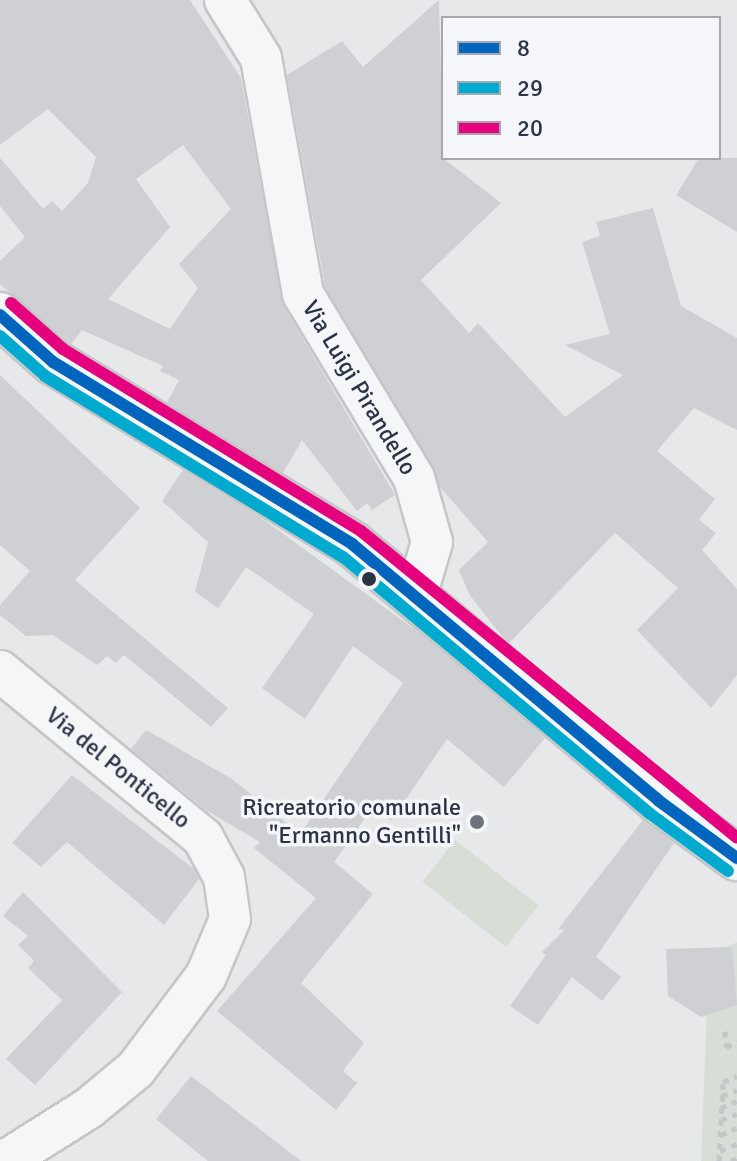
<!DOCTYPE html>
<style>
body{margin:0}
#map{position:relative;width:737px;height:1161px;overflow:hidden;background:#e6e8ea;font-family:Signika,sans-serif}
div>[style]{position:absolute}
.green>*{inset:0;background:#d6ded6;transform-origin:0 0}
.building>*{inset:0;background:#ced0d3}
.path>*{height:5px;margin-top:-2.5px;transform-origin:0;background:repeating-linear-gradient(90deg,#c5c6ca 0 6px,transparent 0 12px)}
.roads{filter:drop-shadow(2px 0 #c4c6c8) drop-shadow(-2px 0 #c4c6c8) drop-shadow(0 2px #c4c6c8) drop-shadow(0 -2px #c4c6c8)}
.street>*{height:40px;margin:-20px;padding:0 20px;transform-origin:20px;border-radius:20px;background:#f5f6f7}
.secondary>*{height:44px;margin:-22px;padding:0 22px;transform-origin:22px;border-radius:22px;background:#f8f8f8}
.bus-1>*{height:12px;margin:-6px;padding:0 6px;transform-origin:6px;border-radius:6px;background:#0065bd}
.bus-2>*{height:12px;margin:-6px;padding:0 6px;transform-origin:6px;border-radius:6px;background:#00a9ce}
.bus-3>*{height:12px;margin:-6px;padding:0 6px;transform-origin:6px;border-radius:6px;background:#e5007d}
.dots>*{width:22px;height:22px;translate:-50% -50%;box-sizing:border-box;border:4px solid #f4f6f9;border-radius:50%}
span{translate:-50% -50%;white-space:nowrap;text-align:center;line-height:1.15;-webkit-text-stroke:7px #f4f6f9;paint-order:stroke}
.street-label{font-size:24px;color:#2b3445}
.poi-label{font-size:24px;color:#2b3445}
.right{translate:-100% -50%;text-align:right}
.legend{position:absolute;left:441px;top:16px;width:280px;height:144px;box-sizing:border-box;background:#f4f6f9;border:2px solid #a4a8b1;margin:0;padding:10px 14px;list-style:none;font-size:24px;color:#2b3445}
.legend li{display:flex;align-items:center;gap:16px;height:40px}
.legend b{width:40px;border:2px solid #a4a8b1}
</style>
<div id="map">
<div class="green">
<i style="left:455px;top:840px;width:106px;height:53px;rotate:38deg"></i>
<i style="clip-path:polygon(737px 942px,737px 1161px,701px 1161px,709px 956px)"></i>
</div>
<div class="building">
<i style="clip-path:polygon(evenodd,0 0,190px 0,241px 78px,283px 305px,395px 495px,372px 510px,367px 503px,357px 511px,302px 440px,283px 473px,167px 402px,179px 380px,160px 371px,163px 366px,82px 330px,71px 344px,0 284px,0 261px,25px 237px,0 206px,0 158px,43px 209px,52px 201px,62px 211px,88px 183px,96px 157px,48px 109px,0 145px,0 0,183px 145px,231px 209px,179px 264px,198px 288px,170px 329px,108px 299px,170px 227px,136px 179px,183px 145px)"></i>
<i style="clip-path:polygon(439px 0,443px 158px,501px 203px,421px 280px,469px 333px,478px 323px,565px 417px,623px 375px,565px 345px,610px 334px,582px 242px,600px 236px,596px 222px,653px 208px,681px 306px,737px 338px,737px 430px,694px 408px,657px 451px,715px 499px,699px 520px,716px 533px,702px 550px,737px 589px,737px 675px,711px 708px,637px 630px,678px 588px,615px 533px,509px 643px,504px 639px,469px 594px,459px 570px,488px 542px,440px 487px,325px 286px,287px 75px,342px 41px,363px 67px)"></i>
<i style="clip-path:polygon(699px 158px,737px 158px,737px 232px,676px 195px)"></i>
<i style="clip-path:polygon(0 375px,140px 508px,75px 580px,228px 708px,211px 727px,124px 655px,116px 663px,107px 656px,97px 665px,53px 635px,26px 636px,0 615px,0 605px,30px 571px,0 545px)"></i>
<i style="clip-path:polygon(183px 470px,260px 517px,421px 634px,545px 738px,504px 787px,447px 739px,391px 821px,372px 808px,334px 862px,373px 894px,301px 983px,364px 1043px,343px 1071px,357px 1083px,336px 1110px,217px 1011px,316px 898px,254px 848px,260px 842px,206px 810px,131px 749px,146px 730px,232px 779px,300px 834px,403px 683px,353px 646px,305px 719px,262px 688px,314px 614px,246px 567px,218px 608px,195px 592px,208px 542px,162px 501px)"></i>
<i style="clip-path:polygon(72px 775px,194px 869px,199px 879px,164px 925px,67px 842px,41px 867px,12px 843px)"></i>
<i style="clip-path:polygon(643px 820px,674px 843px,596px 957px,621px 977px,602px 1001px,572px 977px,538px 1025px,510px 1006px,546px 955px,542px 952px,564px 930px,558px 929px)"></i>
<i style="clip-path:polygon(23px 892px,122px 992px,35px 1085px,6px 1059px,62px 1000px,28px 968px,34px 961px,18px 945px,28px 936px,3px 916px)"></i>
<i style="clip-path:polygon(732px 947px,737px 1005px,701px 1017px,668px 996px,666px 949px)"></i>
<i style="clip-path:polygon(191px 1076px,301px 1161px,208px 1161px,156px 1119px)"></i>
</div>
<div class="path">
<i style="left:725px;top:1031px;width:16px;rotate:86deg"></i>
<i style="left:726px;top:1047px;width:12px;rotate:-24deg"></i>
<i style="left:722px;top:1096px;width:16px;rotate:-22deg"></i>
<i style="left:721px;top:1108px;width:17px;rotate:-24deg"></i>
<i style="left:721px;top:1120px;width:17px;rotate:-21deg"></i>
<i style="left:721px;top:1135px;width:17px;rotate:-24deg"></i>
<i style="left:720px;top:1151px;width:18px;rotate:-22deg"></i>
<i style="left:719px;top:1161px;width:79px;rotate:-87.1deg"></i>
<i style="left:723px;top:1082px;width:15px;rotate:-23deg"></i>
<i style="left:731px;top:1161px;width:7px;rotate:-27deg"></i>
</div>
<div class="roads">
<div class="street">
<i style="left:225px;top:0;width:68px;rotate:58.2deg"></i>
<i style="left:261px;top:58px;width:240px;rotate:79.9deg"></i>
<i style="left:303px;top:294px;width:215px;rotate:58.9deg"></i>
<i style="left:414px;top:478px;width:66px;rotate:74.3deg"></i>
<i style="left:432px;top:542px;width:53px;rotate:106.4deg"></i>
<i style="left:0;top:671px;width:263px;rotate:39.4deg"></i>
<i style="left:203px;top:838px;width:44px;rotate:61.7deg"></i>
<i style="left:224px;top:877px;width:42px;rotate:81.9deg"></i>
<i style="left:230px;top:919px;width:62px;rotate:112.8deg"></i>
<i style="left:206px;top:976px;width:116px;rotate:127deg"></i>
<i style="left:136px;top:1069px;width:61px;rotate:140.3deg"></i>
<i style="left:89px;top:1108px;width:99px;rotate:147.8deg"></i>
</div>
<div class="secondary">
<i style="left:0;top:315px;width:71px;rotate:41.6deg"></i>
<i style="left:53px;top:362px;width:350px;rotate:31.3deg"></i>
<i style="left:352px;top:544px;width:400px;rotate:39.9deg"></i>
<i style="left:659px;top:801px;width:97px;rotate:36.2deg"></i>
</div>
</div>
<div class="bus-1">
<i style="left:0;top:315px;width:71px;rotate:41.6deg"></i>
<i style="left:53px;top:362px;width:350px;rotate:31.3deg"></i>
<i style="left:352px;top:544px;width:400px;rotate:39.9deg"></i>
<i style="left:659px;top:801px;width:97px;rotate:36.2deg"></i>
</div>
<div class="bus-2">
<i style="left:0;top:336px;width:60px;rotate:41.6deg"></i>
<i style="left:45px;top:376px;width:349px;rotate:31.3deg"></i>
<i style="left:343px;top:557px;width:399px;rotate:39.9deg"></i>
<i style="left:649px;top:813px;width:98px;rotate:36.3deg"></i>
</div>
<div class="bus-3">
<i style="left:11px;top:303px;width:69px;rotate:41.5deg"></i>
<i style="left:63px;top:349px;width:349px;rotate:31.4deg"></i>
<i style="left:361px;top:531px;width:485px;rotate:39.2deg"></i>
</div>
<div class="dots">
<i style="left:369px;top:579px;background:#2b3445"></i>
<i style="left:477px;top:822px;background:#6c737f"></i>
</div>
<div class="street-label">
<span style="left:359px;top:388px;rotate:59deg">Via Luigi Pirandello</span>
<span style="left:118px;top:768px;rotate:39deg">Via del Ponticello</span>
</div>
<div class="poi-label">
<span class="right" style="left:461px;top:822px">Ricreatorio comunale<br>"Ermanno Gentilli"</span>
</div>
<ul class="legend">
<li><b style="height:10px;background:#0065bd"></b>8</li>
<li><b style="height:10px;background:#00a9ce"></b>29</li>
<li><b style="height:10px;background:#e5007d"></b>20</li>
</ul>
</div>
